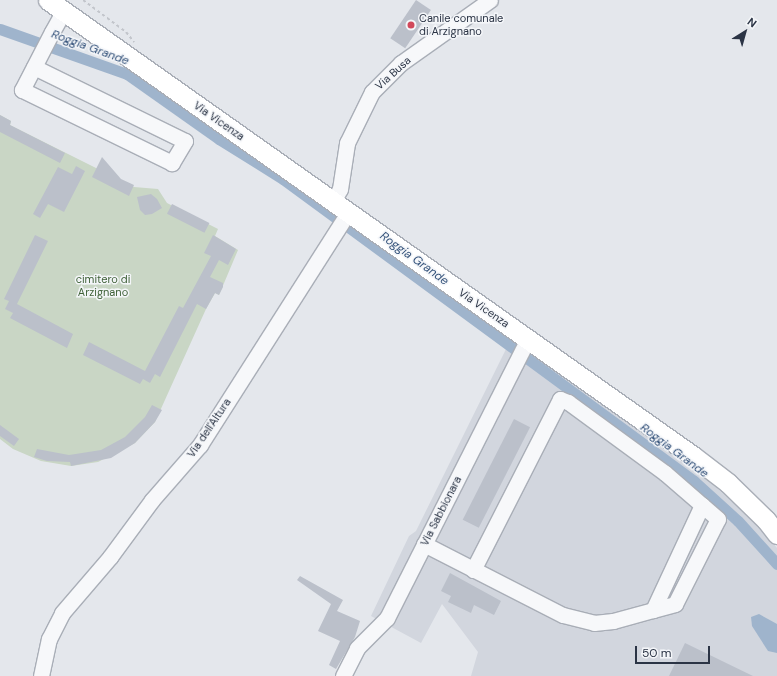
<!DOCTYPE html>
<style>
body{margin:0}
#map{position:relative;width:777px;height:676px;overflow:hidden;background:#e4e7ec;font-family:"DM Sans",sans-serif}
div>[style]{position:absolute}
.built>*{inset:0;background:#d2d6de}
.green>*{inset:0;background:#c9d6c5}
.water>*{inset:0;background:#9fb4cc}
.canal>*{height:11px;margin:-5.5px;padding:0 5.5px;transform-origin:5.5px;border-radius:5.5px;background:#9fb4cc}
.building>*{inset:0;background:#bbc0ca;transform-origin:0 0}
.path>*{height:2px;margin-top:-1px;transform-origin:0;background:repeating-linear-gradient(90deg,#c2c5cb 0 3px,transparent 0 6px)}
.roads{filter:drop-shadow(1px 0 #a9aeb7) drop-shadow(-1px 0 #a9aeb7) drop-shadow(0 1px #a9aeb7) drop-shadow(0 -1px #a9aeb7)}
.minor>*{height:15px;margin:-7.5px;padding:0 7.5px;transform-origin:7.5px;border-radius:7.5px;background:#f7f8fa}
.major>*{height:19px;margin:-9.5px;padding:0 9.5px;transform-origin:9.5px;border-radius:9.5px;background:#fff}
.dots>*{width:11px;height:11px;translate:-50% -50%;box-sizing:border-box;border:2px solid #f4f6f9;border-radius:50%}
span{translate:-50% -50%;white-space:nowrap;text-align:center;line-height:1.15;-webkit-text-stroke:3px #f4f6f9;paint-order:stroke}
.poi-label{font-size:11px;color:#2b3445}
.left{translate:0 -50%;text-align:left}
.street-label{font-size:11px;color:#2b3445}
.park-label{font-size:11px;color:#3f6138}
.water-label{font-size:12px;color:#34527a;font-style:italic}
.north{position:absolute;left:725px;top:12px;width:40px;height:40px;-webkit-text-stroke:3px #f4f6f9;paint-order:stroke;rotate:37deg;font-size:11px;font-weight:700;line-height:16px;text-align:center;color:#2b3445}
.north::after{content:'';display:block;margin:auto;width:14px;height:18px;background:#2b3445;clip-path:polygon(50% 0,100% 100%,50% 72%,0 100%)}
.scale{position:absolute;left:635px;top:646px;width:75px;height:18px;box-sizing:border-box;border:2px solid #2b3445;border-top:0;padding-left:5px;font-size:12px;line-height:14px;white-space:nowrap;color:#2b3445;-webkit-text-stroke:3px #f4f6f9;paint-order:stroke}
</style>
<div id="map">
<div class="built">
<i style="clip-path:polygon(512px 337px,696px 469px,763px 530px,777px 548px,777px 676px,471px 676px,478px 652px,442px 604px,421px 643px,371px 616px,409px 536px,416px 531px)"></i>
</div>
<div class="green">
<i style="clip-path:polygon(0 115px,11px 121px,10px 125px,134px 187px,158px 189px,167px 203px,218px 229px,215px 236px,238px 250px,219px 295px,215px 293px,206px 309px,155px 422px,135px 443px,98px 462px,71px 466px,41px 461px,13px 449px,0 439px)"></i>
</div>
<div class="water">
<i style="clip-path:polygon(759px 614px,777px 624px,777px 653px,768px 651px,752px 626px,751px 617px)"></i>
</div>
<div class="canal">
<i style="left:0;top:29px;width:135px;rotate:19.5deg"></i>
<i style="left:127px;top:74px;width:113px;rotate:35.2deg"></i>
<i style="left:219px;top:139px;width:75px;rotate:32deg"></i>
<i style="left:283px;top:179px;width:510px;rotate:36.31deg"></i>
<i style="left:694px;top:481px;width:59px;rotate:42.3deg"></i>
<i style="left:738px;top:521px;width:58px;rotate:47.8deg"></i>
</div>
<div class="building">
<i style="left:416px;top:0;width:18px;height:46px;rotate:34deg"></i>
<i style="clip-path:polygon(0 115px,11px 121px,10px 125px,65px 153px,60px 163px,0 132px)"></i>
<i style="clip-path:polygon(102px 157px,121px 179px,134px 185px,129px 196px,92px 177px)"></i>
<i style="clip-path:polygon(76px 166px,85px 171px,64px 212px,48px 204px,40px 218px,33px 214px,58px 167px,72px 174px)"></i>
<i style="clip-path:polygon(151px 194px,157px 199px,162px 208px,152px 214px,145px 215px,140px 210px,137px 197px)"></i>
<i style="left:172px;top:204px;width:42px;height:11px;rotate:27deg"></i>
<i style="clip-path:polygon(35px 235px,48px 241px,17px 304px,73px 334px,67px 348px,10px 318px,13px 313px,5px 309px,9px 301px,4px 299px)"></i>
<i style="clip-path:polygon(213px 235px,236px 249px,228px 265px,219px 260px,210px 277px,223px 283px,223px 287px,219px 295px,215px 293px,206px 309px,197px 304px,160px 377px,155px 374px,150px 383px,143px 379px,140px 384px,83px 355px,89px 342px,145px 371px,179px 306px,183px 308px,211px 256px,204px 253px)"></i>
<i style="clip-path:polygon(152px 405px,162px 410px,155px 422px,135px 443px,111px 458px,71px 466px,70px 462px,47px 461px,34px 457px,37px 449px,69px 455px,101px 450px,125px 437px,145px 417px)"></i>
<i style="left:514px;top:419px;width:18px;height:113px;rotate:27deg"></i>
<i style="clip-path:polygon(0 425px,19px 439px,14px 446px,0 436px)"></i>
<i style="clip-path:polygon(450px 573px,501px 601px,494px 615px,474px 605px,471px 613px,448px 602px,451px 596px,441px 591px)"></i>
<i style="clip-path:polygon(300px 576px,343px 600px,337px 611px,360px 621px,355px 637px,336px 669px,329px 665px,340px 641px,318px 631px,331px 604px,297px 580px)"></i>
<i style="clip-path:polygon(685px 643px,753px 676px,669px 676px)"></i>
</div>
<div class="path">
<i style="left:83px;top:0;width:54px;rotate:36.7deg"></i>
<i style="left:126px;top:32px;width:13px;rotate:51deg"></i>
</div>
<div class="roads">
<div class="minor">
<i style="left:34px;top:67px;width:168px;rotate:26.1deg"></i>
<i style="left:185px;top:141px;width:26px;rotate:121deg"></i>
<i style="left:172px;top:163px;width:167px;rotate:-154deg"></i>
<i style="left:22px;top:90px;width:65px;rotate:-62.7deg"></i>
<i style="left:52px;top:32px;width:25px;rotate:-61deg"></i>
<i style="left:333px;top:202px;width:15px;rotate:-62deg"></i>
<i style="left:340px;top:189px;width:47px;rotate:-81.3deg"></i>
<i style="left:347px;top:143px;width:57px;rotate:-63.9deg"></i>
<i style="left:372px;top:92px;width:41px;rotate:-45deg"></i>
<i style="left:401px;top:63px;width:109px;rotate:-35.3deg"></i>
<i style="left:424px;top:544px;width:156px;rotate:27.1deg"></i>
<i style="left:563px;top:615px;width:32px;rotate:14deg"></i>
<i style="left:594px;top:623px;width:19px;rotate:-6deg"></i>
<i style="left:613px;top:621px;width:41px;rotate:-15.4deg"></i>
<i style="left:653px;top:610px;width:23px;rotate:-15deg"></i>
<i style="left:675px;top:604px;width:95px;rotate:-63.2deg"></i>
<i style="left:718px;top:519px;width:21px;rotate:-139deg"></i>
<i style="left:702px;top:505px;width:116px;rotate:115deg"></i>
<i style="left:473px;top:570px;width:192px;rotate:-63deg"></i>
<i style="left:560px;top:399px;width:9px;rotate:21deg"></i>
<i style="left:568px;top:402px;width:120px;rotate:36.2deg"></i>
<i style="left:665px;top:473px;width:49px;rotate:40.9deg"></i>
<i style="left:41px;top:676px;width:38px;rotate:-78deg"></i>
<i style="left:49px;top:639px;width:29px;rotate:-63deg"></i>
<i style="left:62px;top:613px;width:74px;rotate:-49.4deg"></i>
<i style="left:110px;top:557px;width:71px;rotate:-53.6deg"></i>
<i style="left:152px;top:500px;width:73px;rotate:-48.9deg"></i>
<i style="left:200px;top:445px;width:275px;rotate:-57.5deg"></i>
<i style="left:343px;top:676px;width:31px;rotate:-63deg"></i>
<i style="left:357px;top:648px;width:42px;rotate:-45deg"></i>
<i style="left:387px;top:618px;width:313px;rotate:-63.2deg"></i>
</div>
<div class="major">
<i style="left:48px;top:0;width:790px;rotate:35.26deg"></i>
<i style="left:693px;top:456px;width:44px;rotate:37.6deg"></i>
<i style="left:728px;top:483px;width:53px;rotate:44.2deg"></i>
<i style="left:766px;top:520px;width:18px;rotate:52deg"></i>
</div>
</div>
<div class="dots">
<i style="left:411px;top:25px;background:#d1495b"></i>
</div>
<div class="poi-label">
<span class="left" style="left:419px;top:25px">Canile comunale<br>di Arzignano</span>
</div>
<div class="street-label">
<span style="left:393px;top:73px;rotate:-42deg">Via Busa</span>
<span style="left:219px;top:121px;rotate:35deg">Via Vicenza</span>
<span style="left:484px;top:308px;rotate:35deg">Via Vicenza</span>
<span style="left:209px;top:428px;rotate:-56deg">Via dell'Altura</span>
<span style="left:441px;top:511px;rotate:-63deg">Via Sabbionara</span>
</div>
<div class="park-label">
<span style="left:103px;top:286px">cimitero di<br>Arzignano</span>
</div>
<div class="water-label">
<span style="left:90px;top:48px;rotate:20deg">Roggia Grande</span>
<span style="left:414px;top:259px;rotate:36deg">Roggia Grande</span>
<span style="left:674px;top:451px;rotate:37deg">Roggia Grande</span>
</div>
<div class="north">N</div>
<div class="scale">50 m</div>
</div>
